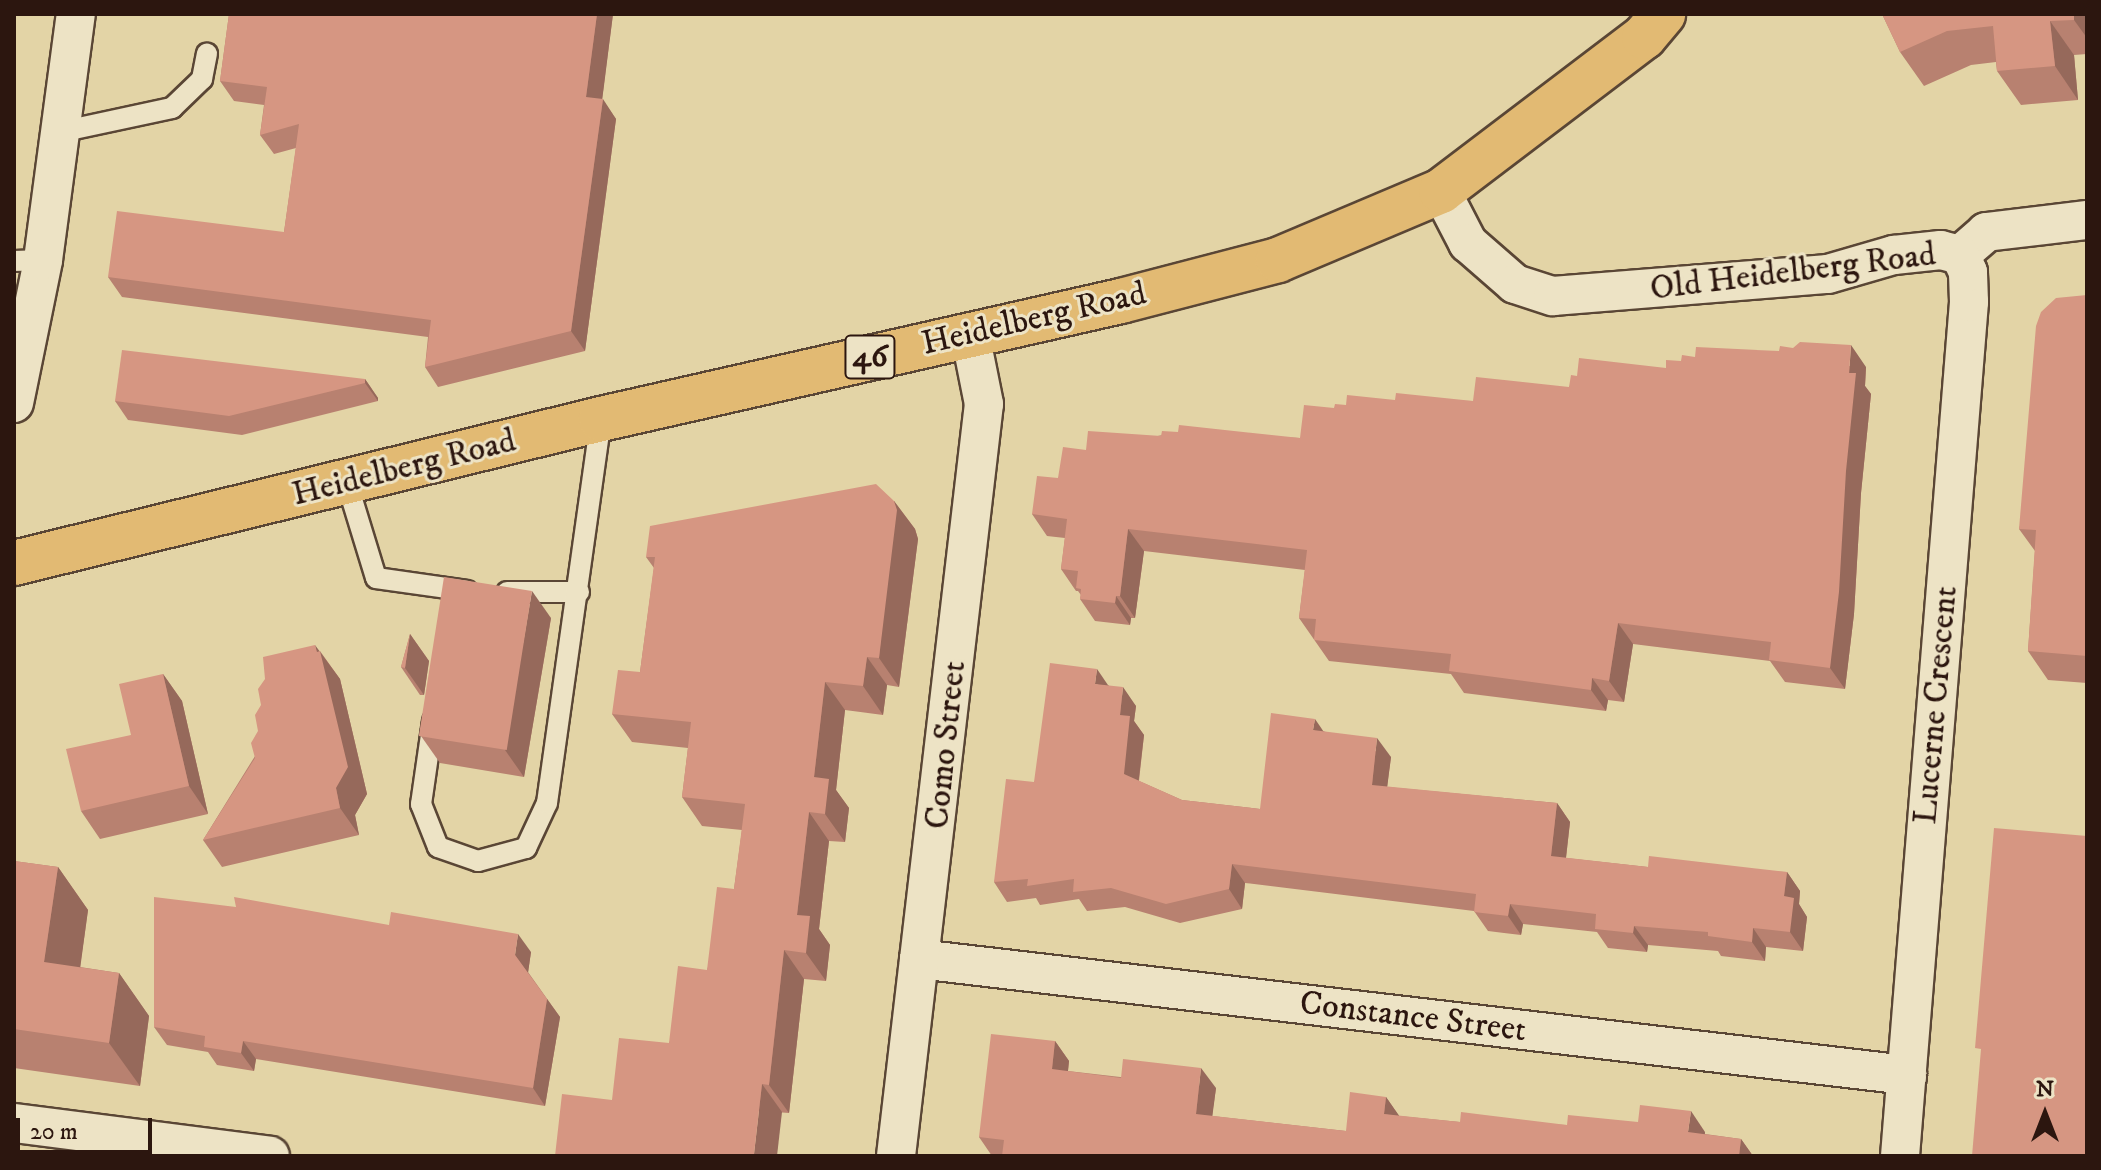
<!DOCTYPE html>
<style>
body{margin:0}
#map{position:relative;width:2101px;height:1170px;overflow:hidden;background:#e3d4a6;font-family:"IM FELL DW Pica",serif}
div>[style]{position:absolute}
.roads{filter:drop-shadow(2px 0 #5a4635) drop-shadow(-2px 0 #5a4635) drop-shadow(0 2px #5a4635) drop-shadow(0 -2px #5a4635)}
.lane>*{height:20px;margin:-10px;padding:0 10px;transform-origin:10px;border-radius:10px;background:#ede3c5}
.street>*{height:38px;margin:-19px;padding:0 19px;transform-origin:19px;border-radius:19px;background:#ede3c5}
.primary>*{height:44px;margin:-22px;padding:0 22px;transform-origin:22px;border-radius:22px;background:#e2ba73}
.wall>*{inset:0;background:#b88170}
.shaded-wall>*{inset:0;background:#96695b}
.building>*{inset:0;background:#d69682;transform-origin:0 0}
span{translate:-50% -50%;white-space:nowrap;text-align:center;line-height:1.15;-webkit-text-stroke:6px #ede3c5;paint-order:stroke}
.shield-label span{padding:2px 6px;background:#ede3c5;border:2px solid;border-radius:6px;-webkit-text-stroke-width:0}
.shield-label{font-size:32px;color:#2c160f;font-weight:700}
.street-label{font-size:34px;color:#2c160f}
.frame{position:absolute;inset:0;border:16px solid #2c160f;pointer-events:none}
.north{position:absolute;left:2005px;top:1074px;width:80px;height:80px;-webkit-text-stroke:6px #ede3c5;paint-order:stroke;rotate:0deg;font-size:22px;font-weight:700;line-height:32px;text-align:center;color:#2c160f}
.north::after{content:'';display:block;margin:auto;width:28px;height:36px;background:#2c160f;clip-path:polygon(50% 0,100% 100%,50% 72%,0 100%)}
.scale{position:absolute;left:16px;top:1118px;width:136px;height:36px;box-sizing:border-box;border:4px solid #2c160f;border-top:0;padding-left:10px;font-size:24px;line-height:28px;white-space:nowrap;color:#2c160f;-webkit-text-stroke:6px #ede3c5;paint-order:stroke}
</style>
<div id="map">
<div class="roads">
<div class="lane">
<i style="left:60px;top:132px;width:115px;rotate:-12.1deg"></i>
<i style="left:172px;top:108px;width:42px;rotate:-44deg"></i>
<i style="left:202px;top:79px;width:26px;rotate:-79deg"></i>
<i style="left:14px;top:261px;width:29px;rotate:-2deg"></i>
<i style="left:347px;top:483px;width:99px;rotate:73deg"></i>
<i style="left:376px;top:578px;width:92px;rotate:8.1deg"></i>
<i style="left:507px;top:592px;width:72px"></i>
<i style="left:433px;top:721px;width:84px;rotate:98.2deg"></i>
<i style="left:421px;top:804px;width:46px;rotate:68.4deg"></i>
<i style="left:438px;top:847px;width:42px;rotate:19.3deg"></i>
<i style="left:478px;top:861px;width:50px;rotate:-15.2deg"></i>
<i style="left:526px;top:848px;width:50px;rotate:-65deg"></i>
<i style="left:547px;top:803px;width:388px;rotate:-82deg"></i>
</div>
<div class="street">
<i style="left:1441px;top:191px;width:59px;rotate:62.6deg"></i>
<i style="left:1468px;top:243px;width:62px;rotate:41.1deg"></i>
<i style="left:1515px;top:284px;width:40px;rotate:18deg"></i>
<i style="left:1553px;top:296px;width:276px;rotate:-4.6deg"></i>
<i style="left:1828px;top:274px;width:69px;rotate:-16.1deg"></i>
<i style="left:1894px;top:255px;width:47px;rotate:-6.1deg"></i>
<i style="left:1941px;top:250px;width:20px;rotate:15deg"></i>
<i style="left:1960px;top:255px;width:35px;rotate:-41deg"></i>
<i style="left:1986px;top:232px;width:102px;rotate:-6.8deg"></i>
<i style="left:14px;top:403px;width:146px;rotate:-78.5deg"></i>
<i style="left:43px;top:260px;width:248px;rotate:-82.4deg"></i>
<i style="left:919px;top:959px;width:995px;rotate:6.7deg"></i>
<i style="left:14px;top:1123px;width:258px;rotate:7.3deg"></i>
<i style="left:896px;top:1156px;width:757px;rotate:-83.33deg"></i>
<i style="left:984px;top:404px;width:71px;rotate:-101.3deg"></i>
<i style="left:1900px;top:1156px;width:857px;rotate:-85.38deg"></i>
<i style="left:1969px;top:302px;width:30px;rotate:-92deg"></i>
<i style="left:1968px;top:272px;width:19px;rotate:-115deg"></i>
</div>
<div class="primary">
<i style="left:14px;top:563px;width:604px;rotate:-13.78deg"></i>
<i style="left:601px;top:419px;width:533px;rotate:-12.79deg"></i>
<i style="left:1121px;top:301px;width:162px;rotate:-14.6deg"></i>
<i style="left:1278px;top:260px;width:177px;rotate:-22.9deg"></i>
<i style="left:1441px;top:191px;width:255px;rotate:-37.2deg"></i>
<i style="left:1644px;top:37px;width:30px;rotate:-50deg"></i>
</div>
</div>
<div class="wall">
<i style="clip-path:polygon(229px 14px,613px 14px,602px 99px,616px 119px,585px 351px,438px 387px,425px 367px,428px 337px,122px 297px,108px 277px,284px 232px,296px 148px,274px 154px,260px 135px,264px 105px,234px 101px,220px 81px)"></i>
<i style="clip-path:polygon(1882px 14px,2087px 14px,2087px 54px,2074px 55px,2078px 100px,2021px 105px,1997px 71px,1996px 62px,1971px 65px,1924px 86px,1900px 52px)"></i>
<i style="clip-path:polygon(2087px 295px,2087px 683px,2048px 680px,2028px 651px,2035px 551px,2019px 529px)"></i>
<i style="clip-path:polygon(1695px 357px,1866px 367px,1865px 386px,1871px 394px,1861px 493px,1854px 614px,1845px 689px,1785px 682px,1770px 661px,1633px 644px,1624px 702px,1608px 700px,1606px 711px,1464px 693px,1451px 674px,1329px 661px,1299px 618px,1305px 570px,1144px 551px,1135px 618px,1131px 618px,1130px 625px,1095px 621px,1080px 599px,1081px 595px,1078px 591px,1076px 591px,1061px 569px,1065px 538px,1047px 536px,1032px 514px,1058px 478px,1086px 450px,1178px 432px,1300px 438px,1334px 408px,1346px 405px,1395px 400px,1473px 401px,1569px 387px,1577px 376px,1666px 368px,1681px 361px)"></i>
<i style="clip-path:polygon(365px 379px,378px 398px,378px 401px,242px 435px,128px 420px,115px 401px)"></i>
<i style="clip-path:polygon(894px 501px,915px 529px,918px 539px,899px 687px,887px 685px,883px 715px,845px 710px,836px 790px,849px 808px,845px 842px,829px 841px,819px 929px,830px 945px,826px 981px,804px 979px,789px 1113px,612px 1100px,669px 1043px,707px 970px,734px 889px,742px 830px,702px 826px,682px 797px,688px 748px,632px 742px,612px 714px,640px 672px,654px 568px,646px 557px)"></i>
<i style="clip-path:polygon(551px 618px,524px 777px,440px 763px,421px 736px)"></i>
<i style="clip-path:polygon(410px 634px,429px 661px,424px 695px,420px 695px,401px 667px)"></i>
<i style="clip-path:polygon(320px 651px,340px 679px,367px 794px,355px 815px,359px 835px,222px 867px,203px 840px)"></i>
<i style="clip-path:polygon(163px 674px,182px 701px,208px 814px,100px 839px,81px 811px,131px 735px)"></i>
<i style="clip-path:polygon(1108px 685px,1136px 706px,1134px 721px,1144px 735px,1139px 781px,1182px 800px,1260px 809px,1323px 731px,1391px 757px,1387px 787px,1557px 803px,1570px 822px,1566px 858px,1648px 867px,1787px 872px,1800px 891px,1799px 904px,1807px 917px,1803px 951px,1766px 947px,1765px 961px,1721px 956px,1718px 951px,1648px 945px,1647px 952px,1608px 948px,1597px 932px,1523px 924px,1521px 935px,1488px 931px,1474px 911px,1245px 883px,1242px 909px,1180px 923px,1125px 907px,1087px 911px,1079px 899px,1040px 905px,1036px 898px,1007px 902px,994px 882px,1034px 782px)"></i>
<i style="clip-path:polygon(14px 861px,58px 867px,88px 910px,80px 967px,119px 973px,149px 1016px,140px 1086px,14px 1068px)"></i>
<i style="clip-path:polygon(531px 952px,528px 972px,560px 1017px,545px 1106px,256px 1059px,254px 1071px,217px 1065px,208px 1052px,167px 1045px,154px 1027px)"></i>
<i style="clip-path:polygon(1055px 1041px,1069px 1061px,1068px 1071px,1216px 1088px,1212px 1116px,1346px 1131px,1386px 1097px,1399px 1116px,1460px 1122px,1567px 1125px,1705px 1132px,1705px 1134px,1741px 1139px,1753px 1156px,992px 1156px,979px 1137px)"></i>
</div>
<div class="shaded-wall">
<i style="clip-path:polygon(597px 14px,613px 14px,600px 117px,586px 97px)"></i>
<i style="clip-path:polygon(2074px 14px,2087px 14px,2087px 38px,2074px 20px)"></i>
<i style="clip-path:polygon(2050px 21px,2074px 55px,2078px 100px,2055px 66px)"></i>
<i style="clip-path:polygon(603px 99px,616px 119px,585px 351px,571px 331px)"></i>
<i style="clip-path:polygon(1851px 345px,1866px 367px,1865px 386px,1871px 394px,1861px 493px,1854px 614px,1845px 689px,1830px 668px)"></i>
<i style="clip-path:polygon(365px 379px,378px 398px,378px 401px,365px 383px)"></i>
<i style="clip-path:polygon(894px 501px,915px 529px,918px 539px,899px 687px,879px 658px)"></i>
<i style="clip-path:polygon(1128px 529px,1144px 551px,1135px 618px,1120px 596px)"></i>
<i style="clip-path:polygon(532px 591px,551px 618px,524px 777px,505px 750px)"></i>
<i style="clip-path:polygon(1116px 596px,1131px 618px,1130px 625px,1115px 603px)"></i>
<i style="clip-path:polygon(1618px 623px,1633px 644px,1624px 702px,1609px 681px)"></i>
<i style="clip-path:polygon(410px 634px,429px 661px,424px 695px,405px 668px)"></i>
<i style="clip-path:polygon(315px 645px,340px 679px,367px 794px,355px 815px,359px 835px,340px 808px,336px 788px)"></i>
<i style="clip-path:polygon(867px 657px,887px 685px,883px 715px,863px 686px)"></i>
<i style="clip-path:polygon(1097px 669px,1110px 688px,1095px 684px)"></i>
<i style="clip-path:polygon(163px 674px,182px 701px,208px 814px,189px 786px)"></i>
<i style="clip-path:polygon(1592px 678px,1608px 700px,1606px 711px,1591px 690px)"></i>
<i style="clip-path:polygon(825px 682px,845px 710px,836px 790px,849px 808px,845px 842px,825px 814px,814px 777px)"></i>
<i style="clip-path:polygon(1123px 687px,1136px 706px,1134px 721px,1144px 735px,1137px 794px,1124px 774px,1120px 715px)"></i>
<i style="clip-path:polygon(1315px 719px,1328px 738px,1313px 730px)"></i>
<i style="clip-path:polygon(1377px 738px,1391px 757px,1385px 804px,1372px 785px)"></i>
<i style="clip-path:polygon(1557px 803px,1570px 822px,1564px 875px,1551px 856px)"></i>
<i style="clip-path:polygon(809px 812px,829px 841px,819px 929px,830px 945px,826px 981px,806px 953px,797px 915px)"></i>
<i style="clip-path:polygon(1232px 864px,1245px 883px,1242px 909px,1229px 889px)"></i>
<i style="clip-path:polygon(58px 867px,88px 910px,75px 1006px,44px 962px)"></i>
<i style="clip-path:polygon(1787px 872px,1800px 891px,1799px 904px,1807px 917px,1803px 951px,1790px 932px,1784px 896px)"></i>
<i style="clip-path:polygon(1510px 904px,1523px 924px,1521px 935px,1508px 916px)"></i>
<i style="clip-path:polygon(1634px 926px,1648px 945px,1647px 952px,1633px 933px)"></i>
<i style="clip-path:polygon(1753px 928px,1766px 947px,1765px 961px,1752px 942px)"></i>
<i style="clip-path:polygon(518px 934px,531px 952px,528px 973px,515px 955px)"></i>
<i style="clip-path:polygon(784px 950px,804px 979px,789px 1113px,769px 1085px)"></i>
<i style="clip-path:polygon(119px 973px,149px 1016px,140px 1086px,109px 1043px)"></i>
<i style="clip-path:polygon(547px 999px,560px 1017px,545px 1106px,533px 1088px)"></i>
<i style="clip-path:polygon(243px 1041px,256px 1059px,254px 1071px,241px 1053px)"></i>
<i style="clip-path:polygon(1055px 1041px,1069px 1061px,1066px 1089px,1052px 1069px)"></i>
<i style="clip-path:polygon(1201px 1068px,1216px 1088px,1210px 1134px,1196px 1114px)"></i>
<i style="clip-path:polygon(762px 1084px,782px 1112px,777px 1156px,755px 1156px,754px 1154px)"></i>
<i style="clip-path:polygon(1386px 1097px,1400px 1117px,1384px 1114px)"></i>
<i style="clip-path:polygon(1691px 1111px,1705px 1132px,1703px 1152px,1688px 1132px)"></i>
<i style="clip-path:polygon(1741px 1139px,1753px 1156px,1739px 1156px)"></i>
</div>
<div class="building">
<i style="clip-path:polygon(229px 14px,597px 14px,586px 97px,603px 99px,571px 331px,425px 367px,431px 320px,108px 277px,117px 211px,284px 232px,299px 124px,260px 135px,267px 87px,220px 81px)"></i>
<i style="clip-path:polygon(1882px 14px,2074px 14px,2074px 20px,2050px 21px,2055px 66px,1997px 71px,1993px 26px,1947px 31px,1900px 52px)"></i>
<i style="clip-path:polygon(2087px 295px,2087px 656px,2028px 651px,2036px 530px,2019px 529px,2036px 326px,2041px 312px,2056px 298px)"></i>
<i style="clip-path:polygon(1800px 342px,1851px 345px,1849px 373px,1856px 373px,1846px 471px,1839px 592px,1830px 668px,1769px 660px,1771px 642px,1618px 623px,1609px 681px,1592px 678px,1591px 690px,1449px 671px,1451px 654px,1314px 640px,1316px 619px,1299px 618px,1307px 550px,1128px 529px,1120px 596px,1116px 596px,1115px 603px,1080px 599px,1081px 589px,1076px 588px,1078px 571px,1061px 569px,1067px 519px,1032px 514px,1037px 476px,1058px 478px,1063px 447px,1086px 450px,1088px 431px,1161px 436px,1162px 431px,1178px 432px,1179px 425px,1300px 438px,1304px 405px,1334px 408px,1335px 404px,1346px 405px,1347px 395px,1395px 400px,1396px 393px,1473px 401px,1476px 377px,1569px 387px,1571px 375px,1577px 376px,1579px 358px,1666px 368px,1666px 360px,1681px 361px,1682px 355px,1695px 357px,1696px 347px,1779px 351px,1780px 346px,1793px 348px)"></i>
<i style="clip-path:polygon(122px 350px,365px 379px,365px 383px,229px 416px,115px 401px)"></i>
<i style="clip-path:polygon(876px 484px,894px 501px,897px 510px,879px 658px,867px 657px,863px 686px,825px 682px,814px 777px,829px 779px,825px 814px,809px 812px,797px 915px,810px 916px,806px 953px,784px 950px,769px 1085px,762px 1084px,754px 1154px,761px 1156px,555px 1156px,562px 1094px,612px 1100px,619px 1038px,669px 1043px,678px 966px,707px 970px,717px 887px,734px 889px,745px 804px,682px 797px,691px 722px,612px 714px,618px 670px,640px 672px,655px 557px,646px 557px,650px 526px)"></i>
<i style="left:444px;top:577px;width:89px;height:161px;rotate:9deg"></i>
<i style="clip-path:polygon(410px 634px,405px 668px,401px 667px)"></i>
<i style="clip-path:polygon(315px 645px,317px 652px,320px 651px,348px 767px,336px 788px,340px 808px,203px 840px,255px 758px,251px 743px,258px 731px,255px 715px,261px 705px,258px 689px,265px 679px,263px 657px)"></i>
<i style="clip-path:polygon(1050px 663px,1097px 669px,1095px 684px,1123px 687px,1120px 715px,1130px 716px,1124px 774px,1182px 800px,1260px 809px,1271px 713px,1315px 719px,1313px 730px,1377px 738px,1372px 785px,1557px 803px,1551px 856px,1648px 867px,1649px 856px,1787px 872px,1784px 896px,1794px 898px,1790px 932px,1753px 928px,1752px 942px,1708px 936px,1708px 932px,1634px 926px,1633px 933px,1595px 929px,1596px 914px,1510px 904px,1508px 916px,1474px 912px,1476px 894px,1232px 864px,1229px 889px,1166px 904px,1111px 888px,1073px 892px,1074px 879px,1027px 886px,1028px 879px,994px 882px,1006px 779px,1034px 782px)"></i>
<i style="clip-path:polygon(163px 674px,189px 786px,81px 811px,66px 749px,131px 735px,119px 684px)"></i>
<i style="clip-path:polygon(1994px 828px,2087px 836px,2087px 1156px,1972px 1156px,1981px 1049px,1975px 1048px)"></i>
<i style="clip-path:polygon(14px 861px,58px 867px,44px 962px,119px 973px,109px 1043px,14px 1029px)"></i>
<i style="clip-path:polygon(154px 897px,236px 907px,234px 897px,389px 925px,391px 912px,518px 934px,515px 955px,547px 999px,533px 1088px,243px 1041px,241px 1053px,204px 1047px,205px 1036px,154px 1027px)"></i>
<i style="clip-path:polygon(991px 1034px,1055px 1041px,1052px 1069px,1121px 1078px,1123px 1059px,1201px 1068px,1196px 1114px,1346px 1131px,1350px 1092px,1386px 1097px,1384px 1114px,1460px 1122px,1461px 1112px,1567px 1125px,1568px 1115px,1638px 1122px,1640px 1105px,1691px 1111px,1688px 1132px,1741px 1139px,1739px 1156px,1002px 1156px,1004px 1140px,979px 1137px)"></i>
</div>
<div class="shield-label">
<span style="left:870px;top:357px">46</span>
</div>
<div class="street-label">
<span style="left:1793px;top:272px;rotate:-7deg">Old Heidelberg Road</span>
<span style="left:1034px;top:319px;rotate:-13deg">Heidelberg Road</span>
<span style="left:404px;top:468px;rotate:-14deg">Heidelberg Road</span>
<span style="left:1936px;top:705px;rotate:-85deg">Lucerne Crescent</span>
<span style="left:946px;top:745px;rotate:-84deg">Como Street</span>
<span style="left:1413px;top:1017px;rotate:7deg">Constance Street</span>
</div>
<div class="frame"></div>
<div class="north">N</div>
<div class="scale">20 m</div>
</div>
